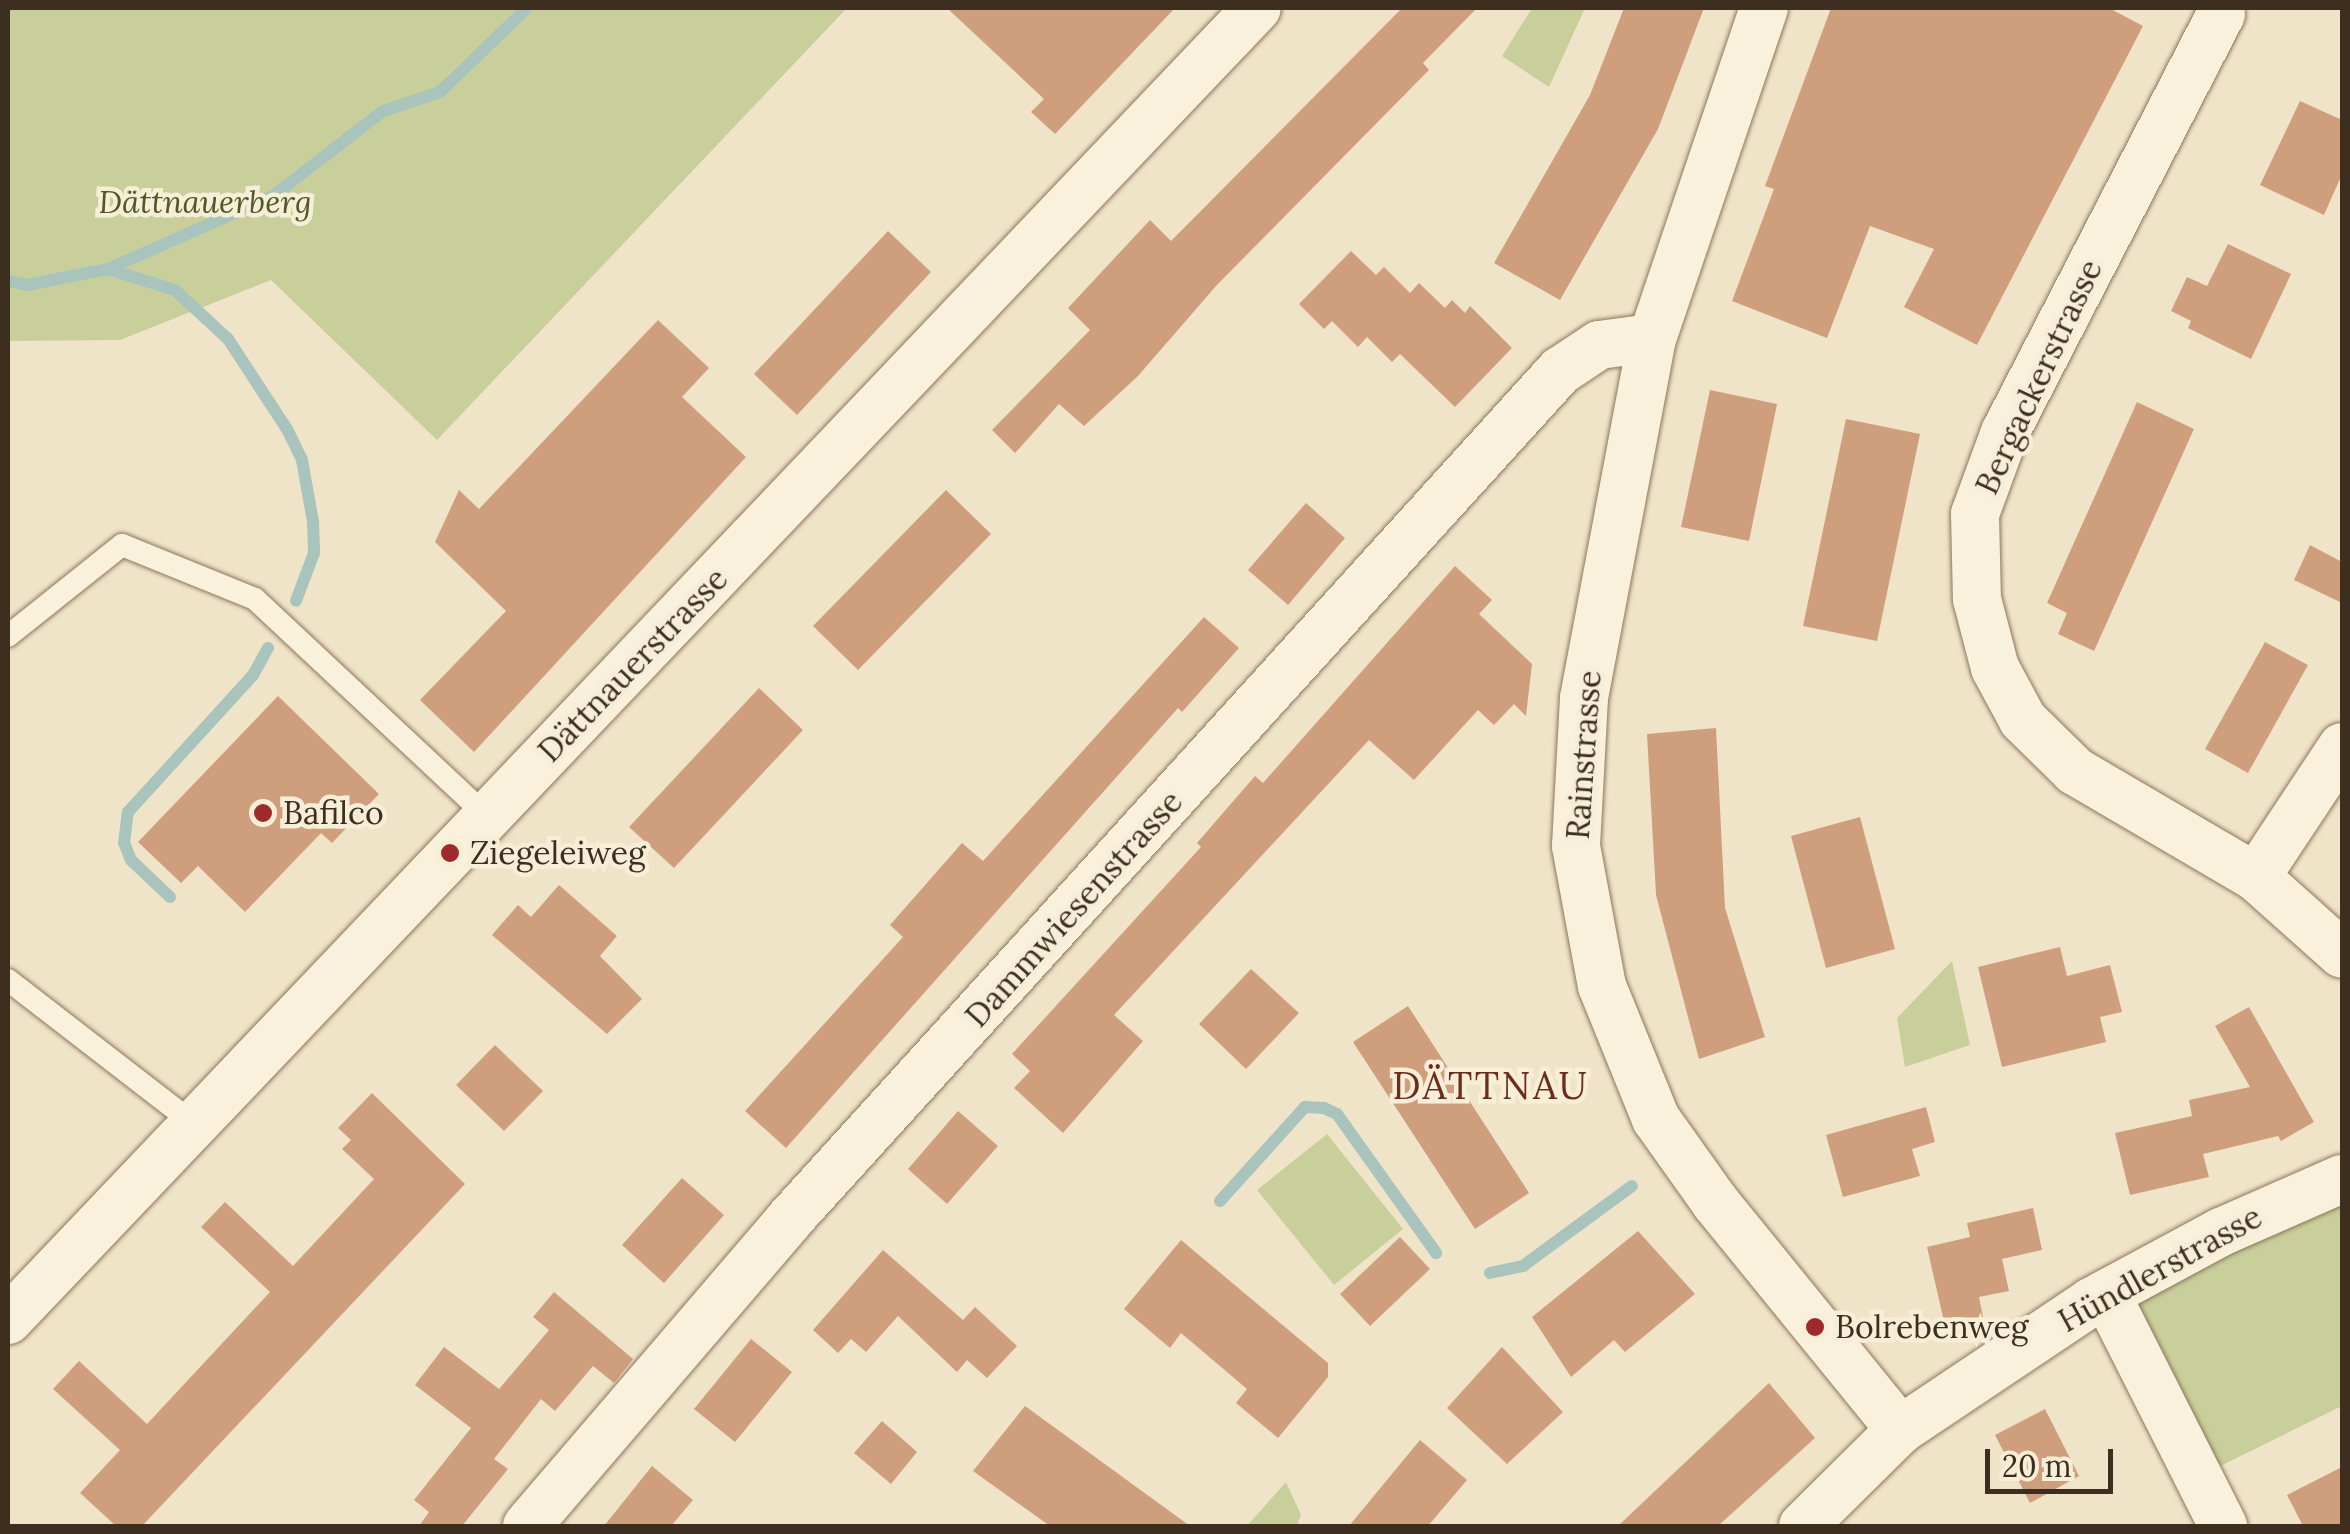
<!DOCTYPE html>
<meta charset="utf-8">
<style>
body{margin:0}
#map{position:relative;width:2350px;height:1534px;overflow:hidden;background:#f0e4c8;font-family:Lora,serif}
div>[style]{position:absolute}
.green>*{inset:0;background:#c9cf9b}
.stream>*{height:12px;margin:-6px;padding:0 6px;transform-origin:6px;border-radius:6px;background:#a9c4bc}
.building>*{inset:0;background:#cf9f7d}
.roads{filter:drop-shadow(0 0 2px #8d765c) drop-shadow(0 0 2px #8d765c)}
.lane>*{height:22px;margin:-11px;padding:0 11px;transform-origin:11px;border-radius:11px;background:#faf1dc}
.street>*{height:48px;margin:-24px;padding:0 24px;transform-origin:24px;border-radius:24px;background:#faf1dc}
.dots>*{width:28px;height:28px;translate:-50% -50%;box-sizing:border-box;border:5px solid #f7eed8;border-radius:50%}
span{translate:-50% -50%;white-space:nowrap;text-align:center;line-height:1.15;-webkit-text-stroke:9px #f7eed8;paint-order:stroke}
.park-label{font-size:32px;color:#4d5a26;font-style:italic}
.street-label{font-size:32px;color:#3d2e20}
.poi-label{font-size:32px;color:#3d2e20}
.left{translate:0 -50%;text-align:left}
.quarter-label{font-size:38px;color:#6b2e1e;letter-spacing:2.5px}
.frame{position:absolute;inset:0;border:10px solid #3d2e20;pointer-events:none}
.scale{position:absolute;left:1985px;top:1449px;width:128px;height:45px;box-sizing:border-box;border:5px solid #3d2e20;border-top:0;padding-left:12px;font-size:30px;line-height:35px;white-space:nowrap;color:#3d2e20;-webkit-text-stroke:8px #f7eed8;paint-order:stroke}
</style>
<div id="map">
<div class="green">
<div style="clip-path:polygon(8px 8px,847px 8px,437px 440px,271px 280px,120px 340px,8px 341px)"></div>
<div style="clip-path:polygon(1532px 8px,1585px 8px,1549px 87px,1502px 56px)"></div>
<div style="clip-path:polygon(1952px 961px,1970px 1045px,1905px 1067px,1897px 1018px)"></div>
<div style="clip-path:polygon(1327px 1134px,1403px 1229px,1334px 1285px,1257px 1190px)"></div>
<div style="clip-path:polygon(2342px 1179px,2342px 1406px,2198px 1477px,2106px 1294px)"></div>
<div style="clip-path:polygon(1286px 1482px,1301px 1515px,1297px 1526px,1247px 1526px)"></div>
</div>
<div class="stream">
<div style="left:108px;top:269px;width:70px;rotate:17.4deg"></div>
<div style="left:175px;top:290px;width:72px;rotate:42.8deg"></div>
<div style="left:228px;top:339px;width:108px;rotate:56.8deg"></div>
<div style="left:287px;top:429px;width:34px;rotate:64deg"></div>
<div style="left:302px;top:460px;width:63px;rotate:79.9deg"></div>
<div style="left:313px;top:522px;width:31px;rotate:88deg"></div>
<div style="left:314px;top:553px;width:51px;rotate:110.6deg"></div>
<div style="left:8px;top:281px;width:19px;rotate:12deg"></div>
<div style="left:27px;top:285px;width:83px;rotate:-11.2deg"></div>
<div style="left:108px;top:269px;width:180px;rotate:-23.9deg"></div>
<div style="left:273px;top:196px;width:139px;rotate:-37.7deg"></div>
<div style="left:383px;top:111px;width:60px;rotate:-18.4deg"></div>
<div style="left:440px;top:92px;width:121px;rotate:-44deg"></div>
<div style="left:170px;top:897px;width:54px;rotate:-136.5deg"></div>
<div style="left:131px;top:860px;width:18px;rotate:-112deg"></div>
<div style="left:124px;top:843px;width:31px;rotate:-83deg"></div>
<div style="left:128px;top:812px;width:185px;rotate:-47.6deg"></div>
<div style="left:253px;top:675px;width:31px;rotate:-61deg"></div>
<div style="left:1220px;top:1201px;width:127px;rotate:-47.9deg"></div>
<div style="left:1305px;top:1107px;width:19px;rotate:3deg"></div>
<div style="left:1324px;top:1108px;width:14px;rotate:25deg"></div>
<div style="left:1337px;top:1114px;width:171px;rotate:54.5deg"></div>
<div style="left:1490px;top:1273px;width:34px;rotate:-12deg"></div>
<div style="left:1523px;top:1266px;width:135px;rotate:-36.3deg"></div>
</div>
<div class="building">
<div style="clip-path:polygon(947px 8px,1175px 8px,1055px 134px,1031px 112px,1044px 99px)"></div>
<div style="clip-path:polygon(1402px 8px,1477px 8px,1423px 63px,1429px 70px,1216px 286px,1138px 376px,1084px 426px,1059px 404px,1015px 453px,992px 430px,1090px 330px,1068px 308px,1150px 220px,1171px 241px)"></div>
<div style="clip-path:polygon(1624px 8px,1704px 8px,1658px 129px,1560px 300px,1494px 263px,1590px 95px)"></div>
<div style="clip-path:polygon(1831px 8px,2109px 8px,2143px 26px,1977px 345px,1904px 307px,1934px 249px,1870px 226px,1827px 338px,1732px 301px,1774px 189px,1765px 186px)"></div>
<div style="clip-path:polygon(2300px 101px,2342px 120px,2342px 174px,2324px 215px,2260px 185px)"></div>
<div style="clip-path:polygon(888px 231px,931px 272px,797px 415px,754px 374px)"></div>
<div style="clip-path:polygon(2228px 244px,2291px 274px,2251px 359px,2188px 328px,2191px 321px,2171px 311px,2187px 277px,2207px 286px)"></div>
<div style="clip-path:polygon(1351px 251px,1376px 275px,1384px 267px,1410px 293px,1419px 283px,1445px 308px,1452px 300px,1465px 313px,1470px 306px,1512px 348px,1455px 407px,1400px 354px,1392px 362px,1367px 337px,1358px 347px,1332px 321px,1324px 329px,1299px 304px)"></div>
<div style="clip-path:polygon(658px 320px,709px 368px,682px 397px,746px 457px,474px 752px,420px 700px,506px 611px,435px 542px,459px 490px,479px 509px)"></div>
<div style="clip-path:polygon(1710px 390px,1777px 404px,1749px 541px,1681px 527px)"></div>
<div style="clip-path:polygon(2137px 402px,2194px 429px,2094px 651px,2058px 634px,2067px 613px,2047px 603px)"></div>
<div style="clip-path:polygon(1846px 419px,1920px 434px,1877px 641px,1803px 626px)"></div>
<div style="clip-path:polygon(946px 490px,991px 534px,858px 670px,813px 626px)"></div>
<div style="clip-path:polygon(1306px 503px,1345px 538px,1288px 605px,1248px 570px)"></div>
<div style="clip-path:polygon(2310px 545px,2342px 562px,2342px 603px,2294px 580px)"></div>
<div style="clip-path:polygon(1455px 566px,1492px 600px,1479px 614px,1532px 664px,1526px 716px,1514px 704px,1494px 725px,1478px 710px,1414px 780px,1369px 740px,1114px 1015px,1143px 1041px,1063px 1133px,1014px 1088px,1030px 1071px,1012px 1054px,1201px 847px,1197px 843px,1255px 776px,1263px 783px)"></div>
<div style="clip-path:polygon(1204px 617px,1239px 648px,1182px 712px,1178px 708px,786px 1148px,745px 1111px,903px 937px,890px 925px,962px 843px,983px 861px)"></div>
<div style="clip-path:polygon(2265px 642px,2308px 665px,2248px 773px,2205px 749px)"></div>
<div style="clip-path:polygon(759px 688px,803px 730px,674px 868px,629px 827px)"></div>
<div style="clip-path:polygon(278px 696px,379px 794px,332px 843px,321px 833px,245px 912px,198px 866px,181px 883px,138px 842px)"></div>
<div style="clip-path:polygon(1716px 728px,1725px 908px,1765px 1037px,1699px 1059px,1656px 895px,1647px 734px)"></div>
<div style="clip-path:polygon(1860px 817px,1895px 949px,1826px 968px,1791px 836px)"></div>
<div style="clip-path:polygon(559px 885px,617px 936px,600px 956px,642px 999px,607px 1034px,492px 935px,518px 905px,531px 917px)"></div>
<div style="clip-path:polygon(2060px 947px,2067px 976px,2110px 965px,2122px 1012px,2100px 1017px,2106px 1042px,2002px 1067px,1978px 967px)"></div>
<div style="clip-path:polygon(1251px 969px,1299px 1013px,1246px 1069px,1199px 1024px)"></div>
<div style="clip-path:polygon(1408px 1006px,1529px 1193px,1475px 1229px,1353px 1042px)"></div>
<div style="clip-path:polygon(2249px 1007px,2314px 1122px,2281px 1141px,2278px 1136px,2203px 1154px,2209px 1177px,2130px 1195px,2115px 1133px,2192px 1116px,2189px 1100px,2250px 1087px,2215px 1026px)"></div>
<div style="clip-path:polygon(495px 1045px,543px 1091px,504px 1131px,456px 1085px)"></div>
<div style="clip-path:polygon(372px 1093px,465px 1184px,142px 1526px,116px 1526px,80px 1493px,120px 1450px,53px 1389px,79px 1361px,147px 1424px,270px 1292px,201px 1227px,225px 1202px,293px 1266px,374px 1179px,342px 1149px,351px 1140px,338px 1128px)"></div>
<div style="clip-path:polygon(1926px 1107px,1935px 1142px,1912px 1149px,1920px 1176px,1843px 1197px,1826px 1135px)"></div>
<div style="clip-path:polygon(958px 1111px,998px 1146px,947px 1204px,908px 1169px)"></div>
<div style="clip-path:polygon(682px 1178px,724px 1215px,664px 1283px,622px 1245px)"></div>
<div style="clip-path:polygon(2033px 1208px,2042px 1250px,2002px 1259px,2009px 1291px,1979px 1297px,1983px 1317px,1945px 1326px,1927px 1247px,1970px 1237px,1967px 1223px)"></div>
<div style="clip-path:polygon(1638px 1231px,1695px 1294px,1625px 1352px,1614px 1340px,1571px 1377px,1532px 1317px)"></div>
<div style="clip-path:polygon(1400px 1237px,1430px 1269px,1370px 1326px,1340px 1294px)"></div>
<div style="clip-path:polygon(1181px 1240px,1328px 1363px,1328px 1377px,1278px 1438px,1236px 1403px,1247px 1389px,1181px 1333px,1170px 1348px,1124px 1309px)"></div>
<div style="clip-path:polygon(883px 1250px,963px 1320px,975px 1307px,1017px 1346px,987px 1378px,967px 1360px,957px 1372px,898px 1316px,866px 1352px,851px 1339px,838px 1353px,813px 1330px)"></div>
<div style="clip-path:polygon(554px 1292px,633px 1359px,614px 1383px,593px 1366px,555px 1411px,541px 1399px,494px 1459px,508px 1469px,462px 1526px,419px 1526px,429px 1512px,414px 1500px,471px 1428px,415px 1385px,444px 1347px,499px 1389px,549px 1330px,533px 1317px)"></div>
<div style="clip-path:polygon(751px 1339px,792px 1372px,735px 1442px,694px 1409px)"></div>
<div style="clip-path:polygon(1502px 1347px,1563px 1412px,1507px 1464px,1447px 1408px)"></div>
<div style="clip-path:polygon(1769px 1383px,1815px 1438px,1718px 1526px,1618px 1526px)"></div>
<div style="clip-path:polygon(1025px 1406px,1190px 1526px,1050px 1526px,973px 1471px)"></div>
<div style="clip-path:polygon(2045px 1409px,2079px 1476px,2030px 1503px,1995px 1435px)"></div>
<div style="clip-path:polygon(882px 1421px,917px 1452px,891px 1484px,854px 1453px)"></div>
<div style="clip-path:polygon(1420px 1440px,1467px 1480px,1428px 1526px,1349px 1526px)"></div>
<div style="clip-path:polygon(652px 1466px,693px 1500px,671px 1526px,604px 1526px)"></div>
<div style="clip-path:polygon(2342px 1467px,2342px 1526px,2303px 1526px,2287px 1495px)"></div>
</div>
<div class="roads">
<div class="lane">
<div style="left:8px;top:636px;width:146px;rotate:-38.6deg"></div>
<div style="left:122px;top:545px;width:144px;rotate:22.1deg"></div>
<div style="left:255px;top:599px;width:316px;rotate:43.1deg"></div>
<div style="left:8px;top:980px;width:234px;rotate:37.7deg"></div>
</div>
<div class="street">
<div style="left:1764px;top:8px;width:348px;rotate:108.7deg"></div>
<div style="left:1652px;top:338px;width:366px;rotate:100.7deg"></div>
<div style="left:1584px;top:698px;width:148px;rotate:93.1deg"></div>
<div style="left:1576px;top:846px;width:142px;rotate:79.5deg"></div>
<div style="left:1602px;top:986px;width:144px;rotate:67.9deg"></div>
<div style="left:1656px;top:1119px;width:102px;rotate:54.6deg"></div>
<div style="left:1715px;top:1202px;width:294px;rotate:50.9deg"></div>
<div style="left:2221px;top:14px;width:471px;rotate:117.3deg"></div>
<div style="left:2005px;top:432px;width:87px;rotate:110.1deg"></div>
<div style="left:1975px;top:514px;width:85px;rotate:88.7deg"></div>
<div style="left:1977px;top:599px;width:71px;rotate:75.4deg"></div>
<div style="left:1995px;top:668px;width:59px;rotate:61.7deg"></div>
<div style="left:2023px;top:720px;width:73px;rotate:44.4deg"></div>
<div style="left:2075px;top:771px;width:210px;rotate:30.4deg"></div>
<div style="left:2256px;top:877px;width:115px;rotate:41.8deg"></div>
<div style="left:2256px;top:877px;width:156px;rotate:-56.5deg"></div>
<div style="left:2106px;top:1294px;width:260px;rotate:63.2deg"></div>
<div style="left:8px;top:1320px;width:1811px;rotate:-46.41deg"></div>
<div style="left:527px;top:1526px;width:403px;rotate:-49.4deg"></div>
<div style="left:789px;top:1220px;width:1147px;rotate:-47.76deg"></div>
<div style="left:1560px;top:371px;width:47px;rotate:-33.7deg"></div>
<div style="left:1599px;top:345px;width:53px;rotate:-7.5deg"></div>
<div style="left:1803px;top:1526px;width:136px;rotate:-44.7deg"></div>
<div style="left:1900px;top:1430px;width:230px;rotate:-33.8deg"></div>
<div style="left:2091px;top:1302px;width:148px;rotate:-28.3deg"></div>
<div style="left:2221px;top:1232px;width:132px;rotate:-23.7deg"></div>
</div>
</div>
<div class="dots">
<div style="left:263px;top:813px;background:#9e2a2b"></div>
<div style="left:450px;top:853px;background:#9e2a2b"></div>
<div style="left:1815px;top:1327px;background:#9e2a2b"></div>
</div>
<div class="park-label">
<span style="left:205px;top:202px">Dättnauerberg</span>
</div>
<div class="street-label">
<span style="left:2039px;top:377px;rotate:-65deg">Bergackerstrasse</span>
<span style="left:633px;top:665px;rotate:-46deg">Dättnauerstrasse</span>
<span style="left:1584px;top:755px;rotate:-86deg">Rainstrasse</span>
<span style="left:1074px;top:909px;rotate:-48deg">Dammwiesenstrasse</span>
<span style="left:2160px;top:1269px;rotate:-29deg">Hündlerstrasse</span>
</div>
<div class="poi-label">
<span class="left" style="left:283px;top:813px">Bafilco</span>
<span class="left" style="left:470px;top:853px">Ziegeleiweg</span>
<span class="left" style="left:1835px;top:1327px">Bolrebenweg</span>
</div>
<div class="quarter-label">
<span style="left:1491px;top:1086px">DÄTTNAU</span>
</div>
<div class="frame"></div>
<div class="scale">20 m</div>
</div>
